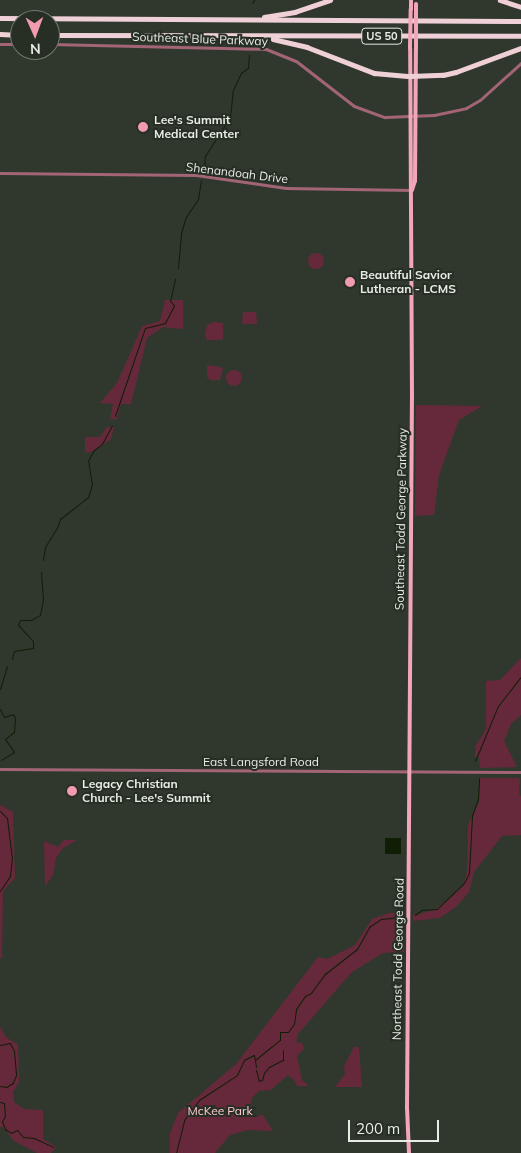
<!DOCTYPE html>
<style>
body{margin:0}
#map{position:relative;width:521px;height:1153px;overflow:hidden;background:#30382d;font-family:Mulish,sans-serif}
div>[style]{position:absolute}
.green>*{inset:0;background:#65293b}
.round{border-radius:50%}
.water>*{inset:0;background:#101e06}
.stream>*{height:1px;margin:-0.5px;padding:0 0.5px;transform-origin:0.5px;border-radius:0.5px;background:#101e06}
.minor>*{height:3px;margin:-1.5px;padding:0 1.5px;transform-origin:1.5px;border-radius:1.5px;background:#a36575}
.major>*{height:4px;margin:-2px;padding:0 2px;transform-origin:2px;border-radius:2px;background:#f2a6b9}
.highway>*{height:4.5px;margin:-2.25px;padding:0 2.25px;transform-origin:2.25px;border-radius:2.25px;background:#f0d0d7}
.major-bridge>*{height:4px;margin:-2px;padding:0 2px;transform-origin:2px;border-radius:2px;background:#f2a6b9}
.dots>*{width:14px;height:14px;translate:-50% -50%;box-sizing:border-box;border:2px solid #272e23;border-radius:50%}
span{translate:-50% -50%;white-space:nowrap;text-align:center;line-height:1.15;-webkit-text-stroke:4px #272e23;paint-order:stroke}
.shield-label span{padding:1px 4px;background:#272e23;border:1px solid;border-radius:4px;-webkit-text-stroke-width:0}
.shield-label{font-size:11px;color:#e7ece5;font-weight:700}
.street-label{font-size:12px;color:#e7ece5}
.poi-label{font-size:12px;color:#e7ece5;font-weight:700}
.left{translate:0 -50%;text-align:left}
.park-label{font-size:12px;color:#fecbd6}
.north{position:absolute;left:10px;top:10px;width:50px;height:50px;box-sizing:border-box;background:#272e23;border:1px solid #747a71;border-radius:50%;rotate:178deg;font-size:14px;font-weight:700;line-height:20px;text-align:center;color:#e7ece5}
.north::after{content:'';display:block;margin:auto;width:18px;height:22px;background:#f29ab0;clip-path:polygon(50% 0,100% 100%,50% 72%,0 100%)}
.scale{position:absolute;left:348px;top:1120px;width:91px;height:22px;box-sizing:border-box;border:2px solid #e7ece5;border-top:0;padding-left:6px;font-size:15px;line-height:18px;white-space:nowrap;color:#e7ece5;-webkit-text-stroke:4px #272e23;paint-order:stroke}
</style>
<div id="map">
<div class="green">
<div class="round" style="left:308px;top:253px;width:16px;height:16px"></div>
<div style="clip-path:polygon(165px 300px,183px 300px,183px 329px,163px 327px,147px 338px,131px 404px,121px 404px,117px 419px,110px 419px,113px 404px,100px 403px,117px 383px,142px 326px,160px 321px)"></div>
<div style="clip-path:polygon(243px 312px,256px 312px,257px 324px,242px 324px)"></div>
<div style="clip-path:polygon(214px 322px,223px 323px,223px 338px,221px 340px,207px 340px,205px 335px,207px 325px)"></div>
<div style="clip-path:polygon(207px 365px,221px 367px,223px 369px,220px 380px,210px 380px,207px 377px)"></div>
<div class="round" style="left:226px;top:370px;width:16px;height:16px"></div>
<div style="clip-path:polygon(416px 405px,482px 406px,459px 420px,439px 475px,434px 515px,415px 516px)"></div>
<div style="clip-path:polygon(107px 427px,114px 427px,111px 439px,95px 451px,85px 453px,85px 437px,100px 437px)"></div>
<div style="clip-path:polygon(521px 658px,521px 715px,511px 724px,504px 741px,517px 767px,480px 768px,479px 757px,475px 757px,475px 747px,486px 729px,486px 681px,500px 680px)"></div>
<div style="clip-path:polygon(480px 778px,520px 778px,519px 793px,521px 797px,521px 835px,502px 836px,474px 872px,469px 892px,456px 907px,440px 918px,413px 921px,413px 915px,435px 910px,463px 886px,467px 872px,468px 825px,479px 802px)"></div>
<div style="clip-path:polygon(0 805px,13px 812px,15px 878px,3px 891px,2px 957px,0 958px)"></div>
<div style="clip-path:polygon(64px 840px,77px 840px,62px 849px,56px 858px,53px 875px,45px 886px,44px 841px,58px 847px)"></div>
<div style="clip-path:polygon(389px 913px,404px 913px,404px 952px,383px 953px,352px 972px,298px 1034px,296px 1042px,302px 1043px,304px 1049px,297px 1056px,302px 1080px,309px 1086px,297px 1086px,295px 1081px,288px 1075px,271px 1090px,259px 1091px,252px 1098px,250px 1108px,253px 1116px,263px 1115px,273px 1131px,248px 1130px,230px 1135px,215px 1153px,170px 1153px,170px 1133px,178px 1113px,236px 1064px,318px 957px,327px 959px,355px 945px,372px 919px)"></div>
<div style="clip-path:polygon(0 1027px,6px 1037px,18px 1045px,19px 1082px,13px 1092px,14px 1102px,24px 1109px,43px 1110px,43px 1139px,56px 1147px,51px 1153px,37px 1153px,14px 1141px,3px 1127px,0 1127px)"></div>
<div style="clip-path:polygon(354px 1047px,359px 1047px,362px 1087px,335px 1087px,345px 1074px,344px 1066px)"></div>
</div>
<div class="water">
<div style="clip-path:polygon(385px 838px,401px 838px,401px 854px,385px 854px)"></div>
</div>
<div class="stream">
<div style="left:252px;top:3px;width:4px;rotate:-56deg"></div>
<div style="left:204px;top:169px;width:13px;rotate:-86deg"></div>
<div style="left:205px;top:156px;width:46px;rotate:-57.3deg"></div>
<div style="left:230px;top:117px;width:27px;rotate:-84deg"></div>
<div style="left:233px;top:90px;width:19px;rotate:-65deg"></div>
<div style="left:241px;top:73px;width:9px;rotate:-36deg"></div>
<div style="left:248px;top:68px;width:13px;rotate:-86deg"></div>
<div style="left:178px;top:268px;width:35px;rotate:-85deg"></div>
<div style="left:181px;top:233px;width:17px;rotate:-73deg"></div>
<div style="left:186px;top:217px;width:22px;rotate:-56deg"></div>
<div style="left:198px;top:199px;width:19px;rotate:-81deg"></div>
<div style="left:115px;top:416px;width:93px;rotate:-71.2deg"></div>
<div style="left:145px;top:328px;width:21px;rotate:-14deg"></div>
<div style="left:165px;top:323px;width:20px;rotate:-63deg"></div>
<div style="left:174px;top:305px;width:6px;rotate:-135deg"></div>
<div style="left:170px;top:301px;width:23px;rotate:-77deg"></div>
<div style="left:43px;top:560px;width:13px;rotate:-81deg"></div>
<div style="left:45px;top:547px;width:22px;rotate:-58deg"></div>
<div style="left:57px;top:528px;width:9px;rotate:-72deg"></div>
<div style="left:60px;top:519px;width:36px;rotate:-38deg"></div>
<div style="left:88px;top:497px;width:13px;rotate:-72deg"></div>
<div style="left:92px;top:485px;width:24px;rotate:-99deg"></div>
<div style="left:88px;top:461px;width:11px;rotate:-63deg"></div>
<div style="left:93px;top:451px;width:11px;rotate:-38deg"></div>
<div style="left:102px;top:444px;width:21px;rotate:-62deg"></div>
<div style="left:12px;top:659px;width:8px;rotate:-76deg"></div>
<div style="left:14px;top:651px;width:19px;rotate:-9deg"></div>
<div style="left:33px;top:648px;width:7px;rotate:-90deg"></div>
<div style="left:33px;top:641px;width:22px;rotate:-133deg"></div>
<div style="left:18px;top:625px;width:5px;rotate:-68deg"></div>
<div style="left:20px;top:620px;width:11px"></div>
<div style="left:31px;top:620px;width:10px;rotate:-29deg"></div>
<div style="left:40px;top:615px;width:15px;rotate:-79deg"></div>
<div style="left:43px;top:600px;width:28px;rotate:-94deg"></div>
<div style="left:0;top:689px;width:24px;rotate:-73deg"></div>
<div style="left:0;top:709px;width:9px;rotate:63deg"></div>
<div style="left:4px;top:717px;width:9px;rotate:-18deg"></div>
<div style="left:13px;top:714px;width:4px;rotate:63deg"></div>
<div style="left:15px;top:718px;width:14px;rotate:94deg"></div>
<div style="left:14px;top:732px;width:11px;rotate:142deg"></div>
<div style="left:5px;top:739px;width:16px;rotate:55deg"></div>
<div style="left:14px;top:752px;width:15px;rotate:148deg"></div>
<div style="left:475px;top:761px;width:60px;rotate:-67.3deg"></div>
<div style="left:498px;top:706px;width:37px;rotate:-52deg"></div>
<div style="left:0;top:811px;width:10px;rotate:45deg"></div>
<div style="left:7px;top:818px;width:39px;rotate:83deg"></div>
<div style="left:12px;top:857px;width:19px;rotate:96deg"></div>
<div style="left:10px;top:876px;width:18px;rotate:124deg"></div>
<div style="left:415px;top:915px;width:9px;rotate:-36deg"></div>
<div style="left:422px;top:910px;width:15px;rotate:-4deg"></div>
<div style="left:437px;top:909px;width:37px;rotate:-44deg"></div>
<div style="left:464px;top:883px;width:11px;rotate:-63deg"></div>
<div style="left:469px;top:873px;width:57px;rotate:-87deg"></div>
<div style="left:472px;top:816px;width:18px;rotate:-71deg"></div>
<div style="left:478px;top:799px;width:21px;rotate:-87deg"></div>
<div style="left:0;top:1045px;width:10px;rotate:-11deg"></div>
<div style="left:10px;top:1043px;width:9px;rotate:63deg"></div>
<div style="left:14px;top:1051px;width:24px;rotate:85deg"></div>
<div style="left:16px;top:1075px;width:9px;rotate:111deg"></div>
<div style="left:13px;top:1083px;width:8px;rotate:150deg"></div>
<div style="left:6px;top:1087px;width:6px;rotate:-171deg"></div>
<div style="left:255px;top:1060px;width:7px;rotate:82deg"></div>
<div style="left:256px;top:1070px;width:11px;rotate:75deg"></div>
<div style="left:259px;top:1081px;width:3px;rotate:-18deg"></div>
<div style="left:262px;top:1080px;width:7px;rotate:-74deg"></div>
<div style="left:264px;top:1073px;width:8px;rotate:-50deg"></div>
<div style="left:269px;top:1067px;width:16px;rotate:-27deg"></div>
<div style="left:283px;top:1060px;width:10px;rotate:-90deg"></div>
<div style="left:0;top:1102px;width:4px;rotate:14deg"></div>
<div style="left:4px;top:1103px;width:13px;rotate:86deg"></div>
<div style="left:5px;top:1116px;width:6px;rotate:121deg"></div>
<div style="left:2px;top:1121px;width:9px;rotate:69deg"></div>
<div style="left:5px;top:1129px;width:7px;rotate:34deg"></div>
<div style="left:11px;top:1133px;width:7px;rotate:-27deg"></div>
<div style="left:17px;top:1130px;width:9px;rotate:49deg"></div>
<div style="left:23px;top:1137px;width:11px;rotate:5deg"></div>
<div style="left:34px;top:1138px;width:21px;rotate:25deg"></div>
<div style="left:176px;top:1153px;width:34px;rotate:-76deg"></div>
<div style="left:184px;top:1120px;width:25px;rotate:-53deg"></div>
<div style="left:199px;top:1100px;width:45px;rotate:-33.3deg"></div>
<div style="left:237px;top:1075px;width:17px;rotate:-65deg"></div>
<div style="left:244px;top:1060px;width:11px;rotate:-27deg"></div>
<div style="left:254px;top:1055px;width:5px;rotate:79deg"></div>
<div style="left:255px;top:1060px;width:32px;rotate:-39deg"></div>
<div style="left:280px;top:1040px;width:8px;rotate:-90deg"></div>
<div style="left:280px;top:1032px;width:8px"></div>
<div style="left:288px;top:1032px;width:10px;rotate:-53deg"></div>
<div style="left:294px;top:1024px;width:15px;rotate:-82deg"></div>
<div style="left:296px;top:1009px;width:16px;rotate:-55deg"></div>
<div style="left:305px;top:996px;width:7px;rotate:-27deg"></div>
<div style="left:311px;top:993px;width:24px;rotate:-54deg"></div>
<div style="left:325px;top:974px;width:41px;rotate:-38deg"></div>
<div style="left:357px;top:949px;width:25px;rotate:-61deg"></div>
<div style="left:369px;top:927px;width:14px;rotate:-34deg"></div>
<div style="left:381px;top:919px;width:20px;rotate:-6deg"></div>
</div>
<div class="minor">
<div style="left:0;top:44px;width:20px"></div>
<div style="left:50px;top:44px;width:216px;rotate:1.3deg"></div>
<div style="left:266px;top:49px;width:32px;rotate:22deg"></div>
<div style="left:296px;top:61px;width:73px;rotate:37.8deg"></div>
<div style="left:354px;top:106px;width:33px;rotate:20deg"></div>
<div style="left:385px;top:117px;width:49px;rotate:-2.3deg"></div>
<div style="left:434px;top:115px;width:33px;rotate:-12deg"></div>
<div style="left:466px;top:108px;width:16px;rotate:-30deg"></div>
<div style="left:480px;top:100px;width:55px;rotate:-42.1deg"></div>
<div style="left:0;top:173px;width:196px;rotate:0.6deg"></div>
<div style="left:196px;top:175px;width:91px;rotate:8.2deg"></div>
<div style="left:286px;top:188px;width:126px;rotate:0.9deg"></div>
<div style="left:0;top:769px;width:521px;rotate:0.33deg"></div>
</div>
<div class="major">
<div style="left:411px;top:9px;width:9px;rotate:-90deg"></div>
<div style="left:412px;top:190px;width:9px;rotate:-72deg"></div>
<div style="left:415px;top:181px;width:133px;rotate:-89.6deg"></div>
<div style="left:409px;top:1153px;width:45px;rotate:-92.5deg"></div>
<div style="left:407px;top:1108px;width:710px;rotate:-89.6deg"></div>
<div style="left:412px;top:398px;width:350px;rotate:-90.3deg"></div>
</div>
<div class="highway">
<div style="left:500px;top:0;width:22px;rotate:18deg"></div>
<div style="left:264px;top:17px;width:31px;rotate:-9deg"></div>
<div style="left:295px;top:12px;width:37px;rotate:-19deg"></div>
<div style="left:0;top:18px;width:521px;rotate:0.33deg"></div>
<div style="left:0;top:34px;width:20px;rotate:3deg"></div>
<div style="left:50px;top:35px;width:471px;rotate:0.1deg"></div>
<div style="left:273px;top:39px;width:35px;rotate:13deg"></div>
<div style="left:307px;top:47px;width:72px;rotate:21.2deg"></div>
<div style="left:374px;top:73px;width:36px;rotate:5deg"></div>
<div style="left:410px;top:76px;width:33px;rotate:-2deg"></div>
<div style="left:443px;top:75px;width:13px;rotate:-13deg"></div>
<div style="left:456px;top:72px;width:69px;rotate:-20.3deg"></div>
</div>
<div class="major-bridge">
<div style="left:416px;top:4px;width:44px;rotate:90deg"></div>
<div style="left:410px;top:48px;width:39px;rotate:-89deg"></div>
</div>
<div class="dots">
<div style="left:143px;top:127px;background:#f29ab0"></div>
<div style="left:350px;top:282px;background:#f29ab0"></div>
<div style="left:72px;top:791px;background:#f29ab0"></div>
</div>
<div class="shield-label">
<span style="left:382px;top:36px">US 50</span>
</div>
<div class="street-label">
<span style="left:200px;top:39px;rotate:2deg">Southeast Blue Parkway</span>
<span style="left:237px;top:173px;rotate:7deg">Shenandoah Drive</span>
<span style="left:401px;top:519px;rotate:-89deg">Southeast Todd George Parkway</span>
<span style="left:261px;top:762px">East Langsford Road</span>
<span style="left:398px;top:959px;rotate:-89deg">Northeast Todd George Road</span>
</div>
<div class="poi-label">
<span class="left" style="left:154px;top:127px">Lee's Summit<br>Medical Center</span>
<span class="left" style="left:360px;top:282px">Beautiful Savior<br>Lutheran - LCMS</span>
<span class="left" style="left:82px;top:791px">Legacy Christian<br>Church - Lee's Summit</span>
</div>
<div class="park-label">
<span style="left:220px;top:1111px">McKee Park</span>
</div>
<div class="north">N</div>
<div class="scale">200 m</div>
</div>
